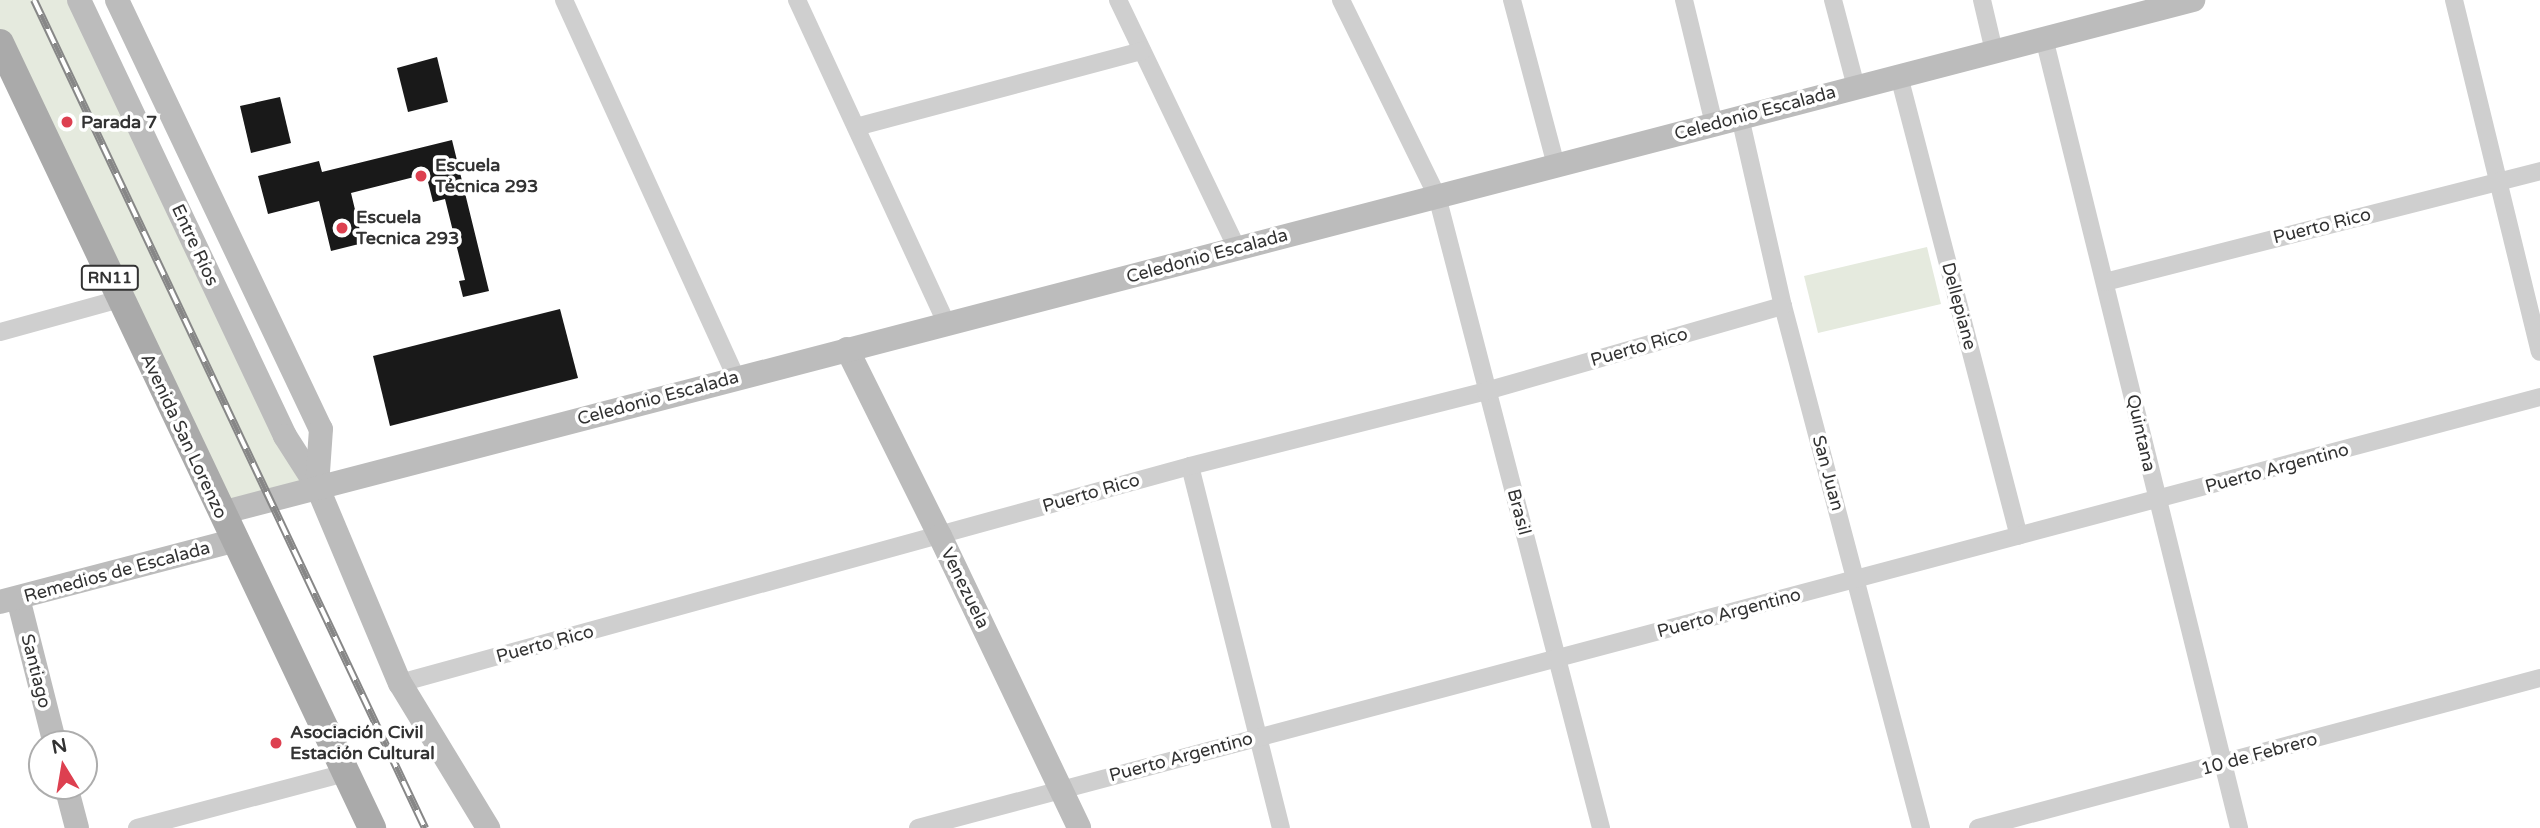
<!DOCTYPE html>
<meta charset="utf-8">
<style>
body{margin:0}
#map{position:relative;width:2540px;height:828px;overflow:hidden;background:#fff;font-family:"Varela Round",sans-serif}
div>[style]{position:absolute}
.green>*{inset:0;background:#e5eade}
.building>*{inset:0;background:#191919}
.street>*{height:18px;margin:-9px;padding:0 9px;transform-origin:9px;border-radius:9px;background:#cfcfcf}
.secondary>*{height:24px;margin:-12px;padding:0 12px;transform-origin:12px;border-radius:12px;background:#bcbcbc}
.primary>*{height:28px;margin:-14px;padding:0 14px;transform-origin:14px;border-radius:14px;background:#aaa}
.rail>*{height:8px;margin-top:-4px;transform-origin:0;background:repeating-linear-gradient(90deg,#fff 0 16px,#878787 0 32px);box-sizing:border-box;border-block:2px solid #878787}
.dots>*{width:19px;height:19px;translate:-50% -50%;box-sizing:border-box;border:4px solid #fff;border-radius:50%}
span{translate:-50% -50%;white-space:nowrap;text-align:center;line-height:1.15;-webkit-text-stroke:7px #fff;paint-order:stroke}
.shield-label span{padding:2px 5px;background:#fff;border:2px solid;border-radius:5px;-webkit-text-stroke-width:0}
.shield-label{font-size:16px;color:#323232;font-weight:700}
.street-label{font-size:18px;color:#323232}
.poi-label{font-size:18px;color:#323232;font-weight:700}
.left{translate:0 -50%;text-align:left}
.north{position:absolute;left:28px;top:730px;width:70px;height:70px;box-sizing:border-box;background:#fff;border:2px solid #adadad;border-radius:50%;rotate:349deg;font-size:19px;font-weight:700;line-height:28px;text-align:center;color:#323232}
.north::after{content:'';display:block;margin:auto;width:24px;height:32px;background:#dd4050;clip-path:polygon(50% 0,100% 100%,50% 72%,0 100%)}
</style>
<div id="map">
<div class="green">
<div style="clip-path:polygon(0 0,79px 0,317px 486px,221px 513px,0 43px)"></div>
<div style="clip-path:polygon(1927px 247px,1941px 304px,1818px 333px,1804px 276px)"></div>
</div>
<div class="building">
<div style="clip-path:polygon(437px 57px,448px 102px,408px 112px,397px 68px)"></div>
<div style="clip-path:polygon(280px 97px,291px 143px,251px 153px,240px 106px)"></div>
<div style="clip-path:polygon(452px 140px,489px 291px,463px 297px,459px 281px,465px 280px,445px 199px,433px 202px,426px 174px,351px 193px,363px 243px,331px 251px,319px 201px,268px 214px,258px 176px,319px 161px,322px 172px)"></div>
<div style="clip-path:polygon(560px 309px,578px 378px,390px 426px,373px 356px)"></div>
</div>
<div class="street">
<div style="left:564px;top:0;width:415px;rotate:65.5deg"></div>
<div style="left:797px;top:0;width:356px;rotate:65.2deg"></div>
<div style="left:1118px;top:0;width:275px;rotate:64.4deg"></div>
<div style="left:1341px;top:0;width:218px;rotate:63.9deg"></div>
<div style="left:1437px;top:196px;width:653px;rotate:75.45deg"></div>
<div style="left:1512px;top:0;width:171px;rotate:75.1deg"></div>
<div style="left:1684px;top:0;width:128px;rotate:76.4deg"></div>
<div style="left:1833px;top:0;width:90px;rotate:75.2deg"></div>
<div style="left:1982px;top:0;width:52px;rotate:76.8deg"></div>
<div style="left:2454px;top:0;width:362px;rotate:76.3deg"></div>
<div style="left:2044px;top:38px;width:814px;rotate:76.13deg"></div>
<div style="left:1899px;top:76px;width:475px;rotate:75.4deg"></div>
<div style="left:1740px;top:117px;width:194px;rotate:77.2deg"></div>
<div style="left:1783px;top:306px;width:540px;rotate:75.19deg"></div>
<div style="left:856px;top:127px;width:296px;rotate:-14.9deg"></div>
<div style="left:2105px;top:282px;width:449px;rotate:-14.3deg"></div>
<div style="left:0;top:332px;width:124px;rotate:-15.4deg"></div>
<div style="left:1190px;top:466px;width:373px;rotate:75.9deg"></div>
<div style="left:400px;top:683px;width:819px;rotate:-15.36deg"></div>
<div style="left:1190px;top:466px;width:305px;rotate:-14.2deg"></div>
<div style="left:1486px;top:391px;width:309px;rotate:-16deg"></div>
<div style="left:137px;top:828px;width:215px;rotate:-14.8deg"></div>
<div style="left:918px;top:828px;width:1678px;rotate:-14.88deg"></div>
<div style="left:1978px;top:828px;width:582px;rotate:-14.94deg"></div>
</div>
<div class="secondary">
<div style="left:79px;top:0;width:482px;rotate:64.7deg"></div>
<div style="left:285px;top:436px;width:59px;rotate:57.4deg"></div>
<div style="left:317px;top:486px;width:214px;rotate:67.2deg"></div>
<div style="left:400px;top:683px;width:170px;rotate:58.7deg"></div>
<div style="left:117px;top:0;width:475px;rotate:64.6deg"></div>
<div style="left:321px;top:429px;width:57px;rotate:94deg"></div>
<div style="left:847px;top:349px;width:209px;rotate:63.6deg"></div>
<div style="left:940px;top:536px;width:323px;rotate:64.5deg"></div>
<div style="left:221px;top:513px;width:2038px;rotate:-14.58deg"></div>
<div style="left:18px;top:598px;width:151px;rotate:75.8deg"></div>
<div style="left:0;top:602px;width:241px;rotate:-14.7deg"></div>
<div style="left:66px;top:786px;width:43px;rotate:75.3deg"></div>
</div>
<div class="primary">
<div style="left:0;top:43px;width:869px;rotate:64.64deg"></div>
</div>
<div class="rail">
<div style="left:34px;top:0;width:916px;rotate:64.72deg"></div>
</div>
<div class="dots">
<div style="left:67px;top:122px;background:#dd4050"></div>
<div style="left:421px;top:176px;background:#dd4050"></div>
<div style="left:342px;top:228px;background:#dd4050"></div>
<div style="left:276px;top:743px;background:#dd4050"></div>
</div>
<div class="shield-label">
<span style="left:110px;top:278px">RN11</span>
</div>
<div class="street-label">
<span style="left:1755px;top:113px;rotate:-15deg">Celedonio Escalada</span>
<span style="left:2322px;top:226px;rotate:-14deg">Puerto Rico</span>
<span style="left:195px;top:245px;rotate:65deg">Entre Ríos</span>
<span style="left:1207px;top:256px;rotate:-15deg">Celedonio Escalada</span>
<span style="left:1959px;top:306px;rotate:75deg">Dellepiane</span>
<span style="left:1639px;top:347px;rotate:-16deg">Puerto Rico</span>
<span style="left:658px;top:398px;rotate:-15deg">Celedonio Escalada</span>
<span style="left:2141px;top:433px;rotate:77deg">Quintana</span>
<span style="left:184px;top:436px;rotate:65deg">Avenida San Lorenzo</span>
<span style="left:2277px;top:468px;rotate:-15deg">Puerto Argentino</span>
<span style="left:1828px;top:473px;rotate:75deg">San Juan</span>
<span style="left:1091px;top:493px;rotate:-16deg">Puerto Rico</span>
<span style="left:1519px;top:512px;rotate:75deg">Brasil</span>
<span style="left:117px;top:572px;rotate:-15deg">Remedios de Escalada</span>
<span style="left:965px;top:588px;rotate:64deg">Venezuela</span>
<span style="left:1729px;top:613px;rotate:-15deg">Puerto Argentino</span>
<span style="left:545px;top:644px;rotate:-15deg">Puerto Rico</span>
<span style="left:36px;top:671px;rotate:76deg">Santiago</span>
<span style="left:2259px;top:754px;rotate:-15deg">10 de Febrero</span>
<span style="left:1181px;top:757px;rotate:-15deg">Puerto Argentino</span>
</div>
<div class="poi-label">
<span class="left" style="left:81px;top:122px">Parada 7</span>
<span class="left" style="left:435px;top:176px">Escuela<br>Técnica 293</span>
<span class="left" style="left:356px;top:228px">Escuela<br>Tecnica 293</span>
<span class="left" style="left:290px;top:743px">Asociación Civil<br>Estación Cultural</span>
</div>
<div class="north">N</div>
</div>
